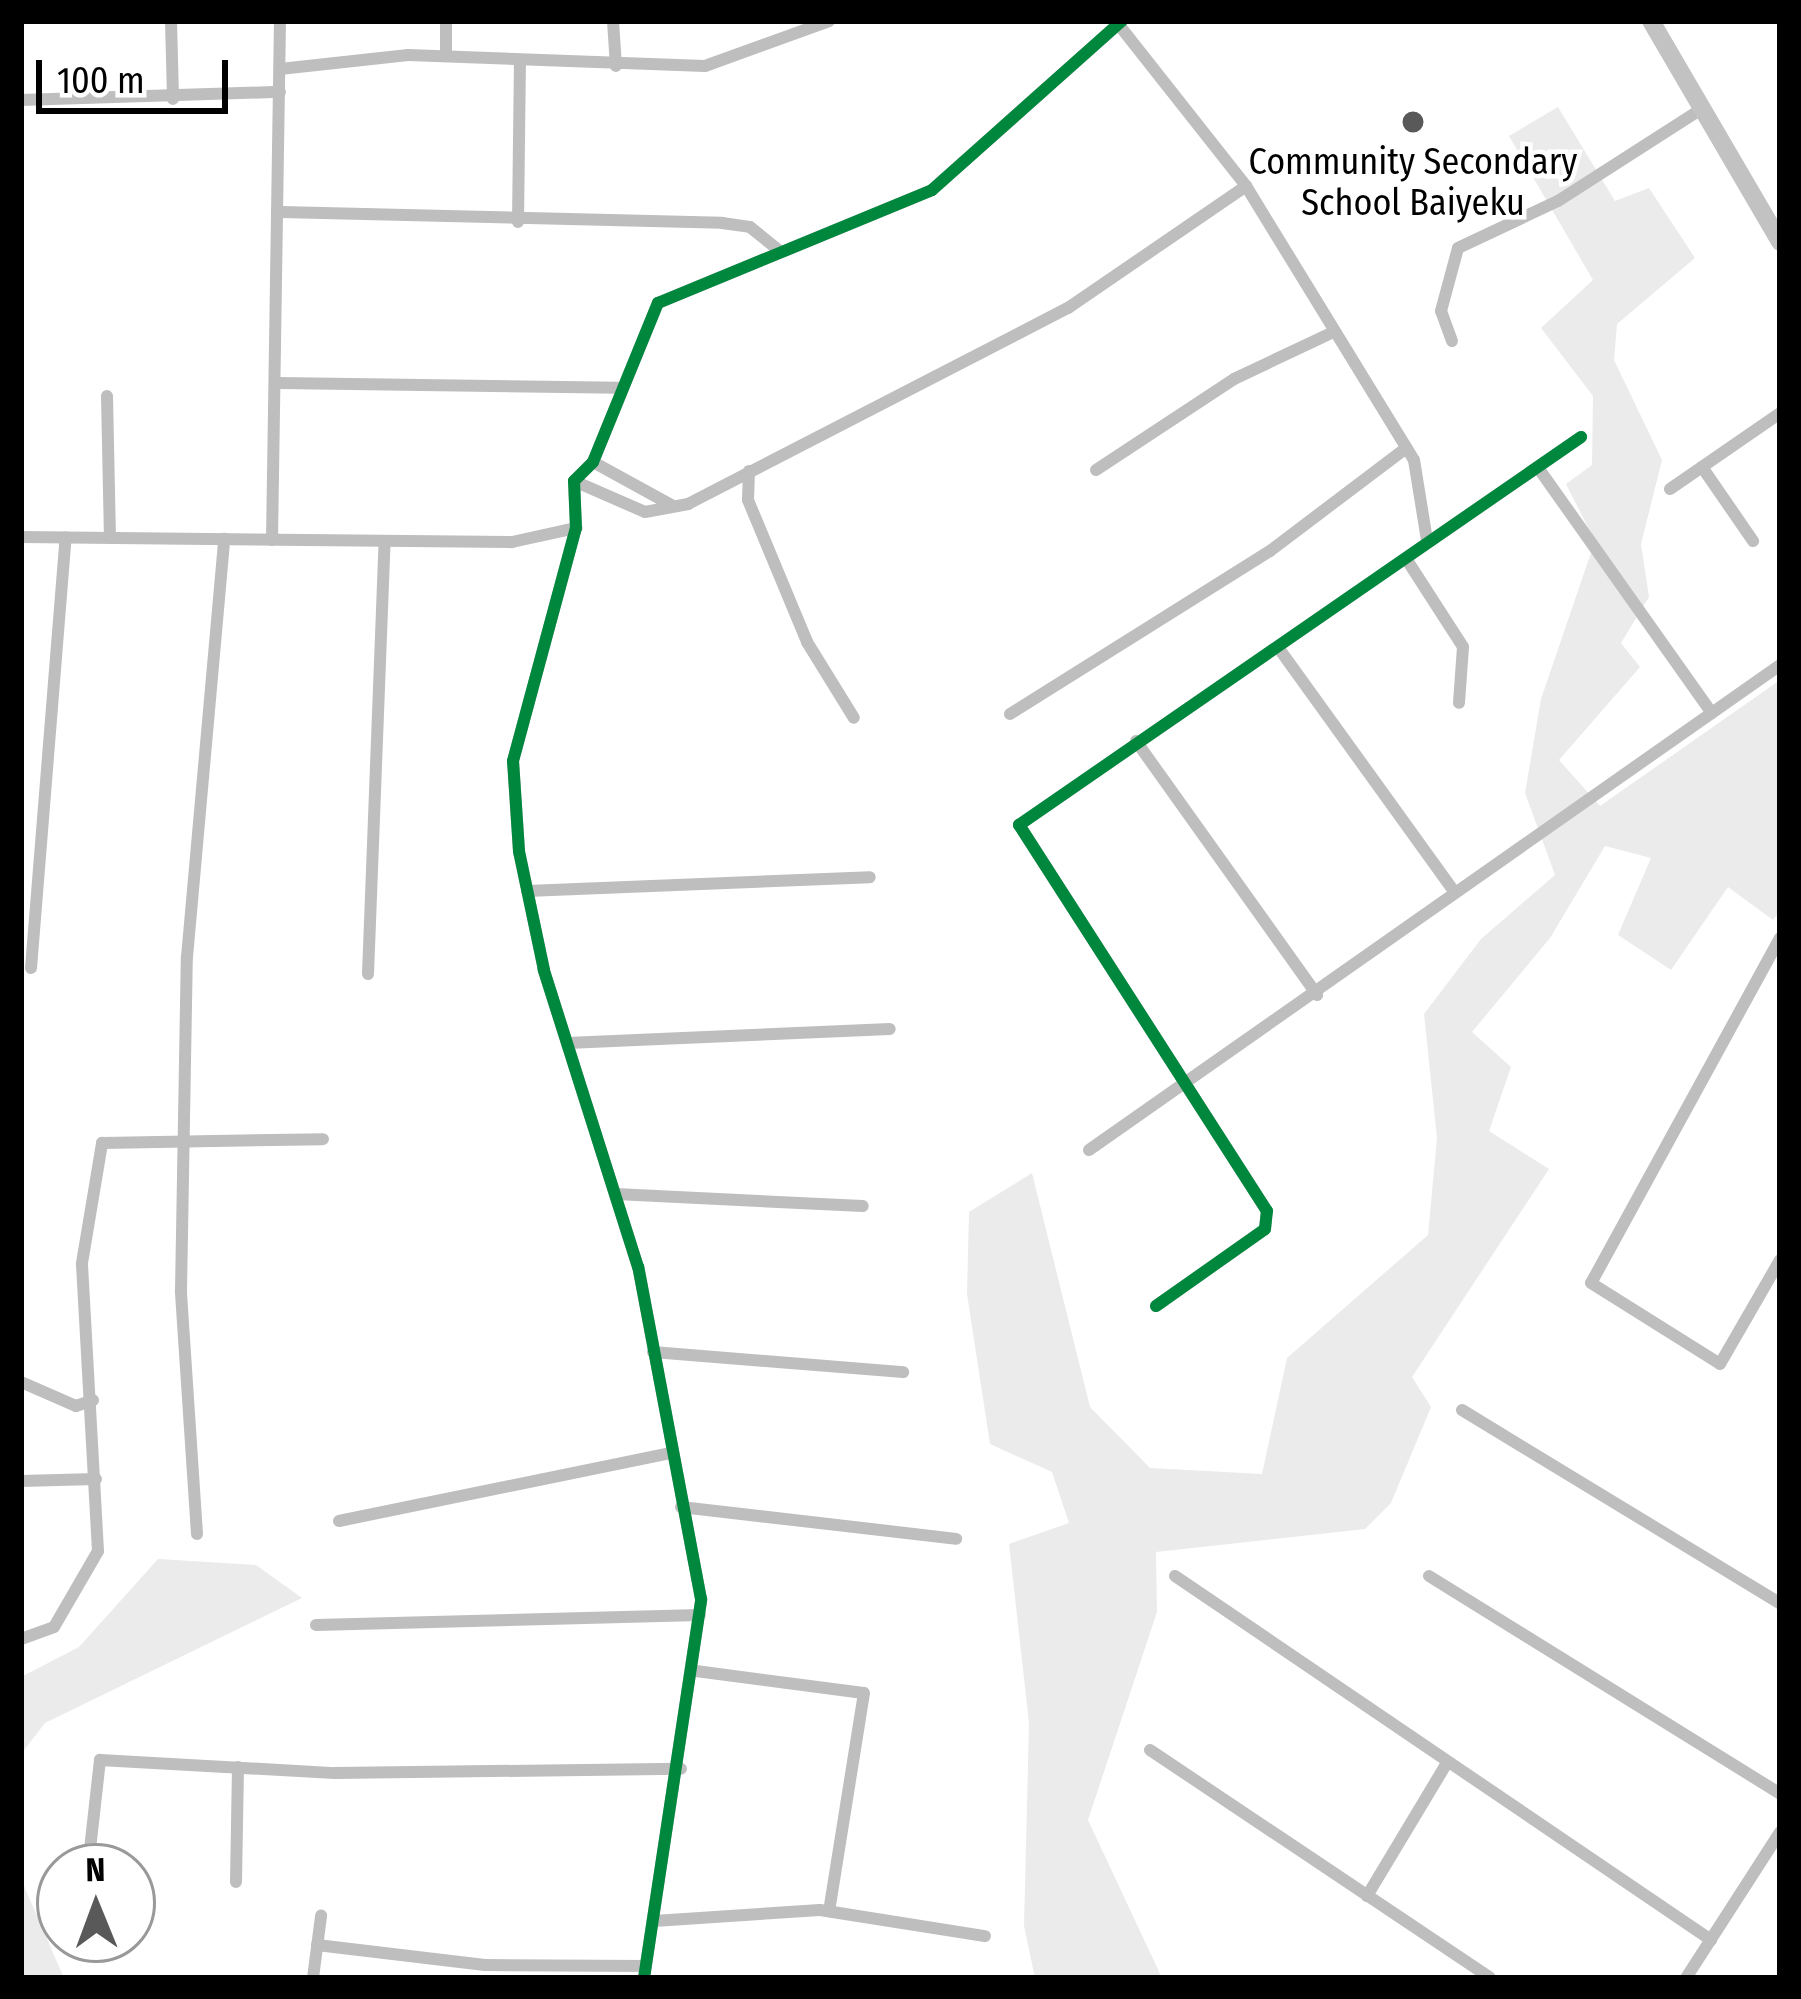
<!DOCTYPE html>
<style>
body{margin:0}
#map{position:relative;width:1801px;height:1999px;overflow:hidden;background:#fff;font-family:"Fira Sans Condensed",sans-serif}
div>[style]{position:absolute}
.green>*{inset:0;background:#ebebeb}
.street>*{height:12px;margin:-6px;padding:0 6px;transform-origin:6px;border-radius:6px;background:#bebebe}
.secondary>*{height:18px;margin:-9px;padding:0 9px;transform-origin:9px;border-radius:9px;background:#c2c2c2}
.cycleway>*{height:12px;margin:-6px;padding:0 6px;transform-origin:6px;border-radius:6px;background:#00873e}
.dots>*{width:33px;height:33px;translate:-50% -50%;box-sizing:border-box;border:6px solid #fff;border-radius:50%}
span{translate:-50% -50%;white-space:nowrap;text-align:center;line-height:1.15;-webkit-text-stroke:9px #fff;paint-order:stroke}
.poi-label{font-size:36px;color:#000}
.frame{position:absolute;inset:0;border:24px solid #000;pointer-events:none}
.north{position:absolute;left:36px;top:1843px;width:120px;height:120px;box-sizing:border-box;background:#fff;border:3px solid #999;border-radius:50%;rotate:359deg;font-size:33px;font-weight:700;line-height:48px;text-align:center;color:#000}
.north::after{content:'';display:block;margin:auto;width:42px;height:54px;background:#595959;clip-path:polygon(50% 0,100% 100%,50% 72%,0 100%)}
.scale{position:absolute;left:36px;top:60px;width:192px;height:54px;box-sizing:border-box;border:6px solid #000;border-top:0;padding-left:15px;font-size:36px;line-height:42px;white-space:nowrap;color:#000;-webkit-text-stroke:9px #fff;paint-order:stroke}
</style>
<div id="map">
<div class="green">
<div style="clip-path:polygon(1558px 107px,1615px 201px,1649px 188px,1695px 258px,1617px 324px,1614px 360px,1662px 460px,1641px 544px,1649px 597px,1621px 643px,1640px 667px,1559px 760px,1600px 806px,1780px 680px,1780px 911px,1773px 920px,1728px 887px,1671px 970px,1618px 935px,1651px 858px,1605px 846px,1550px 938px,1472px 1032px,1511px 1067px,1489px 1131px,1549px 1169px,1412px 1377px,1431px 1407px,1391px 1503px,1365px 1529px,1156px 1552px,1157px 1612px,1088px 1820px,1162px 1978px,1035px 1978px,1024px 1926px,1029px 1723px,1009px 1544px,1069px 1523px,1052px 1472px,990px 1444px,967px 1294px,969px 1212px,1032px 1173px,1090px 1407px,1150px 1468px,1262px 1474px,1287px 1358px,1428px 1235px,1437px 1138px,1424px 1014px,1481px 939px,1555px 875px,1525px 793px,1541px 699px,1595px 541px,1566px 484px,1592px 465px,1593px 396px,1541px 328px,1593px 280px,1509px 136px)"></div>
<div style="clip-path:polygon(158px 1559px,256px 1565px,302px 1598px,45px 1723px,21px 1754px,21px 1677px,79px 1647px)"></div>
<div style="clip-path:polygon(21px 1879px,64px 1978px,21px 1978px)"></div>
</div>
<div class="street">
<div style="left:171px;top:21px;width:78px;rotate:88.5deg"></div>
<div style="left:613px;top:21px;width:45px;rotate:86.2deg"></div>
<div style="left:1119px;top:25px;width:205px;rotate:51.7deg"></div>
<div style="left:1246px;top:186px;width:321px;rotate:58.5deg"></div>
<div style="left:1414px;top:460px;width:81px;rotate:80.8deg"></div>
<div style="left:446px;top:56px;width:35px;rotate:-90deg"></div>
<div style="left:280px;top:69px;width:129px;rotate:-6.2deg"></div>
<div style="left:408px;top:55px;width:297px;rotate:2.1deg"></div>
<div style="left:705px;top:66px;width:132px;rotate:-19.9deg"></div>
<div style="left:21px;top:100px;width:259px;rotate:-1.8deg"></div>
<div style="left:281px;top:212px;width:441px;rotate:1.4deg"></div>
<div style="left:722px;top:223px;width:28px;rotate:8deg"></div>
<div style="left:750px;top:227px;width:36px;rotate:39deg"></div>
<div style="left:518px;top:222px;width:162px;rotate:-89.3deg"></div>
<div style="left:1452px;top:341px;width:32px;rotate:-110deg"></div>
<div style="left:1441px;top:311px;width:65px;rotate:-74.9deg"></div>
<div style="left:1458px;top:248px;width:110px;rotate:-25.2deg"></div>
<div style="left:1558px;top:201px;width:169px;rotate:-32.7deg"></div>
<div style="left:279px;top:383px;width:339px;rotate:0.8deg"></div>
<div style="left:107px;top:396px;width:142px;rotate:88.8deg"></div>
<div style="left:593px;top:462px;width:91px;rotate:28.8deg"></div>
<div style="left:1702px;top:467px;width:90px;rotate:55.4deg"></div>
<div style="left:1539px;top:469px;width:299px;rotate:54.7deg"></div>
<div style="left:1096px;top:470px;width:165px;rotate:-33.4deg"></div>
<div style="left:1234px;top:379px;width:105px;rotate:-25.3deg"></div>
<div style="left:749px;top:471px;width:29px;rotate:92deg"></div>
<div style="left:748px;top:500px;width:154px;rotate:67.4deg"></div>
<div style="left:807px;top:642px;width:89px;rotate:58.3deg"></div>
<div style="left:574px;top:481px;width:77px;rotate:23.6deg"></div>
<div style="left:645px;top:512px;width:44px;rotate:-10.5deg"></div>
<div style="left:688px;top:504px;width:428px;rotate:-27.3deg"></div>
<div style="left:1068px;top:308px;width:216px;rotate:-34.4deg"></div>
<div style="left:1670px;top:489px;width:134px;rotate:-34.6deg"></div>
<div style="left:21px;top:537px;width:491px;rotate:0.6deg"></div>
<div style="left:512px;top:542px;width:66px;rotate:-12.3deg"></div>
<div style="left:272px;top:540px;width:519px;rotate:-89.12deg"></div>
<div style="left:1407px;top:560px;width:103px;rotate:57.2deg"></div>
<div style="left:1463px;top:647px;width:56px;rotate:94.1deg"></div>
<div style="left:1280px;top:650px;width:297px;rotate:54.2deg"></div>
<div style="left:1010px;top:714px;width:307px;rotate:-32.1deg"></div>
<div style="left:1270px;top:551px;width:171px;rotate:-37.1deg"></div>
<div style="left:1136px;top:741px;width:312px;rotate:54.5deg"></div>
<div style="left:527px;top:891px;width:343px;rotate:-2.3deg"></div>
<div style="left:1780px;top:938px;width:393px;rotate:118.7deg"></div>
<div style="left:1591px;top:1283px;width:152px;rotate:32.1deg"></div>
<div style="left:1720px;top:1364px;width:120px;rotate:-60deg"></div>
<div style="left:31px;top:968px;width:432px;rotate:-85.4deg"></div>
<div style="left:368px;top:974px;width:433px;rotate:-87.8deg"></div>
<div style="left:567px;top:1043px;width:323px;rotate:-2.5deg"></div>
<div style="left:1089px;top:1150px;width:844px;rotate:-35.06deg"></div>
<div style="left:616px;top:1194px;width:247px;rotate:2.8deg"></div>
<div style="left:1156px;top:1306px;width:133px;rotate:-35.2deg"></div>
<div style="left:1265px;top:1229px;width:18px;rotate:-84deg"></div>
<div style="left:1267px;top:1211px;width:459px;rotate:-122.7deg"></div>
<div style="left:1019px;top:825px;width:683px;rotate:-34.62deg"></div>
<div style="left:653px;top:1352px;width:251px;rotate:4.6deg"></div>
<div style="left:21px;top:1382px;width:60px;rotate:23.6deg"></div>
<div style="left:76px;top:1406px;width:18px;rotate:-19deg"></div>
<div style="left:1462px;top:1410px;width:372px;rotate:31.3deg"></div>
<div style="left:21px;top:1481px;width:75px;rotate:-1.5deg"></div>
<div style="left:681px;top:1507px;width:277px;rotate:6.6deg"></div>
<div style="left:339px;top:1521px;width:338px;rotate:-11.6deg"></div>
<div style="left:197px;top:1534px;width:244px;rotate:-93.8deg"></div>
<div style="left:181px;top:1291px;width:334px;rotate:-89deg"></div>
<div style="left:187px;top:957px;width:420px;rotate:-84.9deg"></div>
<div style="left:1175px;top:1576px;width:648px;rotate:34.18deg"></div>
<div style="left:1429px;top:1576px;width:413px;rotate:31.8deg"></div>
<div style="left:316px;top:1625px;width:384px;rotate:-1.5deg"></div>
<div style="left:21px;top:1639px;width:35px;rotate:-20deg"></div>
<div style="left:54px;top:1627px;width:88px;rotate:-59.9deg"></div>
<div style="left:98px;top:1551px;width:288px;rotate:-93.2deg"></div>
<div style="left:82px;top:1263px;width:122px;rotate:-80.5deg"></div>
<div style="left:102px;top:1143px;width:221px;rotate:-1deg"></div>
<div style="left:696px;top:1671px;width:169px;rotate:7.5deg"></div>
<div style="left:864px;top:1693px;width:221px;rotate:99.1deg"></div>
<div style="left:1150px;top:1750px;width:409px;rotate:33.8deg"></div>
<div style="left:88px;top:1867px;width:108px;rotate:-83.6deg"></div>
<div style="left:100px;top:1760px;width:235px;rotate:3.2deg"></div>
<div style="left:335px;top:1773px;width:346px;rotate:-0.7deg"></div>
<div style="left:236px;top:1882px;width:115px;rotate:-89deg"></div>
<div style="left:1367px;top:1896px;width:152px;rotate:-59deg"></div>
<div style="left:654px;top:1921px;width:166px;rotate:-3.8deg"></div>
<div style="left:820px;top:1910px;width:167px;rotate:9deg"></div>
<div style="left:317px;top:1945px;width:169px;rotate:6.8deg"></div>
<div style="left:485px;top:1965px;width:161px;rotate:0.4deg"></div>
<div style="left:313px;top:1978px;width:63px;rotate:-82.6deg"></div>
<div style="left:644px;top:1978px;width:383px;rotate:-81.4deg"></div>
<div style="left:701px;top:1599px;width:338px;rotate:-100.7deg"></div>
<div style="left:638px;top:1267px;width:312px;rotate:-107.6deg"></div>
<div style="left:544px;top:970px;width:122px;rotate:-101.9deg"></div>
<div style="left:519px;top:851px;width:90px;rotate:-93.8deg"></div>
<div style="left:513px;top:761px;width:241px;rotate:-74.9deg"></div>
<div style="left:576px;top:528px;width:47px;rotate:-92.4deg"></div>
<div style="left:574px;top:481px;width:27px;rotate:-45deg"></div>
<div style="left:593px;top:462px;width:172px;rotate:-67.8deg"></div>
<div style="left:658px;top:303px;width:296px;rotate:-22.4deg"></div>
<div style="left:932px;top:190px;width:254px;rotate:-41.7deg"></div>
<div style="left:1686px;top:1978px;width:174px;rotate:-57.2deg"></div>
</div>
<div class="secondary">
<div style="left:1651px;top:21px;width:256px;rotate:59.7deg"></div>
</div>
<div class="cycleway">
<div style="left:1156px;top:1306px;width:133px;rotate:-35.2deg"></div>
<div style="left:1265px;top:1229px;width:18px;rotate:-84deg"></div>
<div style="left:1267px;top:1211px;width:459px;rotate:-122.7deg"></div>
<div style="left:1019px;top:825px;width:683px;rotate:-34.62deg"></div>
<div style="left:644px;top:1978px;width:383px;rotate:-81.4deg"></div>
<div style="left:701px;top:1599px;width:338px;rotate:-100.7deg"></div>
<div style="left:638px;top:1267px;width:312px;rotate:-107.6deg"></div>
<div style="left:544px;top:970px;width:122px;rotate:-101.9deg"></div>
<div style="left:519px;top:851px;width:90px;rotate:-93.8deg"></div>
<div style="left:513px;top:761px;width:241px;rotate:-74.9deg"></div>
<div style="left:576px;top:528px;width:47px;rotate:-92.4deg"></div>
<div style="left:574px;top:481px;width:27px;rotate:-45deg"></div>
<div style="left:593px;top:462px;width:172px;rotate:-67.8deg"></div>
<div style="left:658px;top:303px;width:296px;rotate:-22.4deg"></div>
<div style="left:932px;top:190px;width:254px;rotate:-41.7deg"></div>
</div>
<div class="dots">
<div style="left:1413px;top:122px;background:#595959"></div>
</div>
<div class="poi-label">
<span style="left:1413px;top:183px">Community Secondary<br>School Baiyeku</span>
</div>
<div class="frame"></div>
<div class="north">N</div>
<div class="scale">100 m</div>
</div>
